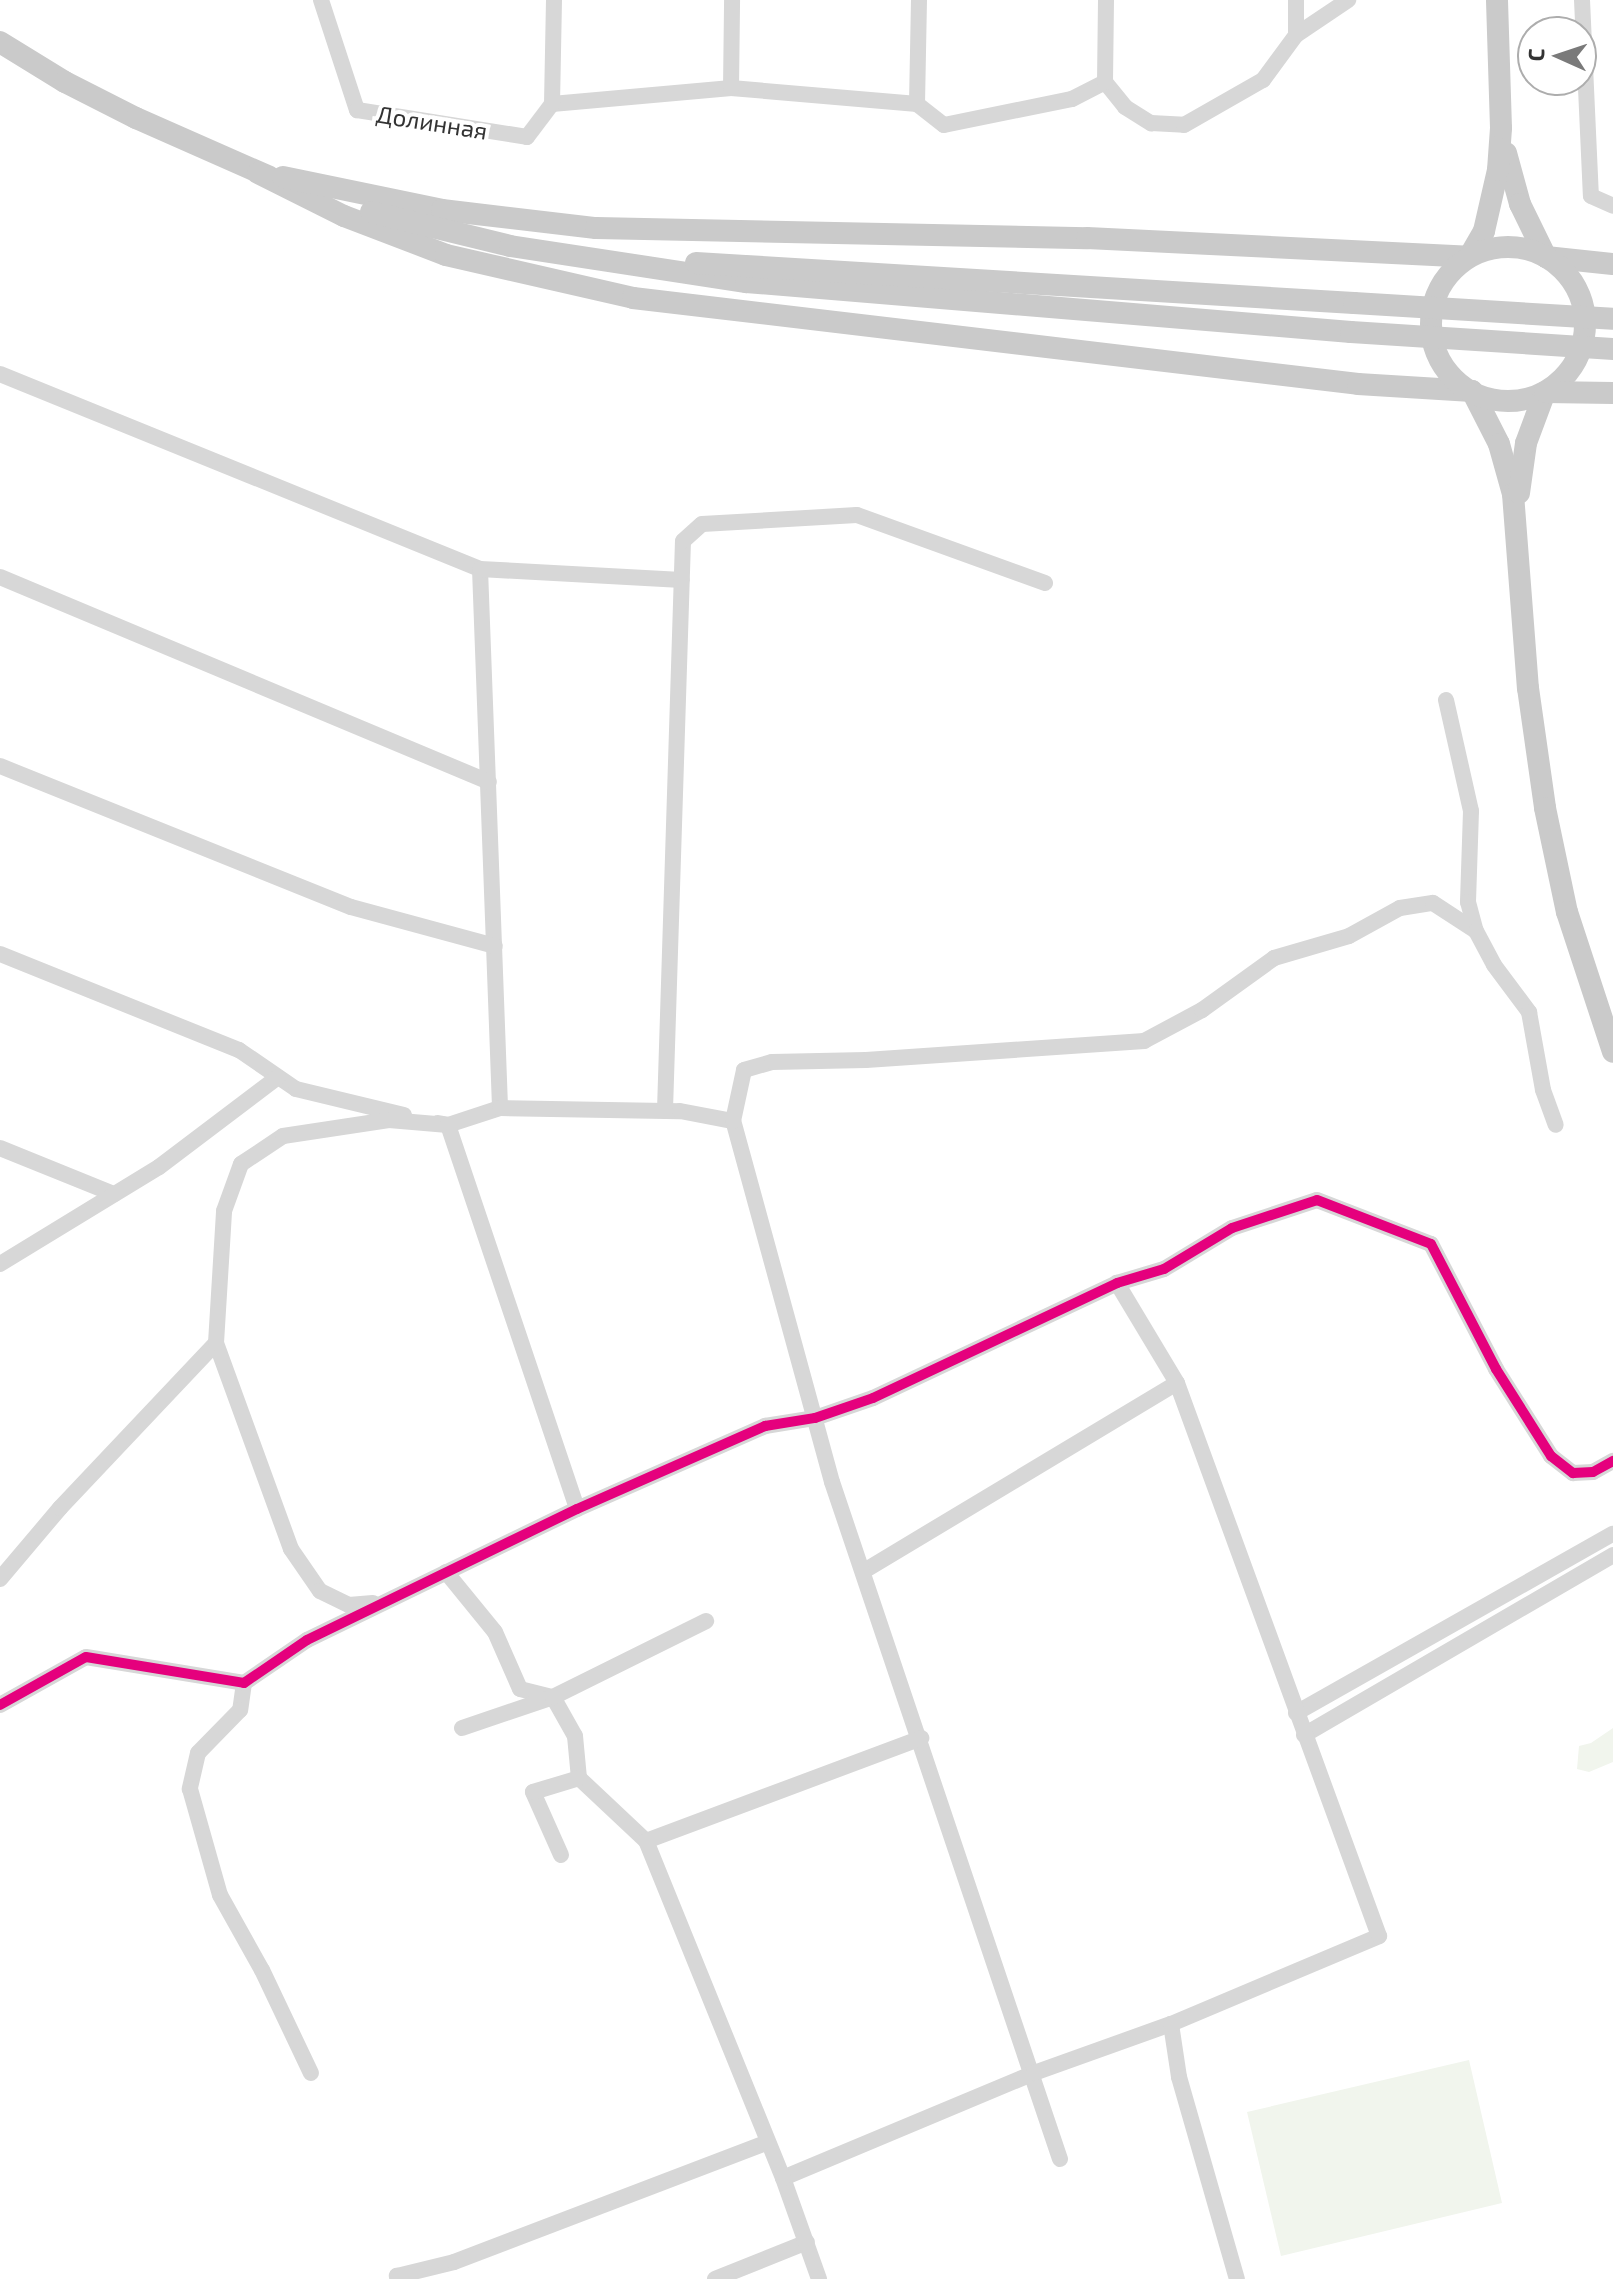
<!DOCTYPE html>
<meta charset="utf-8">
<style>
body{margin:0}
#map{position:relative;width:1613px;height:2279px;overflow:hidden;background:#fff;font-family:"Exo 2",sans-serif}
div>[style]{position:absolute}
.green>*{inset:0;background:#f1f5ed}
.minor>*{height:16px;margin:-8px;padding:0 8px;transform-origin:8px;border-radius:8px;background:#d7d7d7}
.major>*{height:22px;margin:-11px;padding:0 11px;transform-origin:11px;border-radius:11px;background:#cacaca}
.major>.ring{margin:-11px;padding:0;box-sizing:content-box;background:none;border:22px solid #cacaca;border-radius:50%}
.major-bridge>*{height:22px;margin:-11px;padding:0 11px;transform-origin:11px;border-radius:11px;background:#cacaca}
.bus-1>*{height:10px;margin:-5px;padding:0 5px;transform-origin:5px;border-radius:5px;background:#e5007d}
span{translate:-50% -50%;white-space:nowrap;text-align:center;line-height:1.15;-webkit-text-stroke:8px #fff;paint-order:stroke}
.street-label{font-size:24px;color:#333}
.north{position:absolute;left:1517px;top:16px;width:80px;height:80px;box-sizing:border-box;background:#fff;border:2px solid #adadad;border-radius:50%;rotate:273deg;font-size:22px;font-weight:700;line-height:32px;text-align:center;color:#333}
.north::after{content:'';display:block;margin:auto;width:28px;height:36px;background:#7a7a7a;clip-path:polygon(50% 0,100% 100%,50% 72%,0 100%)}
</style>
<div id="map">
<div class="green">
<div style="clip-path:polygon(1613px 1728px,1613px 1762px,1589px 1772px,1577px 1769px,1579px 1746px,1591px 1743px)"></div>
<div style="clip-path:polygon(1469px 2060px,1502px 2203px,1281px 2256px,1247px 2112px)"></div>
</div>
<div class="minor">
<div style="left:321px;top:0;width:116px;rotate:71.9deg"></div>
<div style="left:357px;top:110px;width:172px;rotate:9deg"></div>
<div style="left:527px;top:137px;width:41px;rotate:-52.9deg"></div>
<div style="left:552px;top:104px;width:180px;rotate:-5.1deg"></div>
<div style="left:731px;top:88px;width:187px;rotate:4.9deg"></div>
<div style="left:917px;top:104px;width:34px;rotate:38deg"></div>
<div style="left:944px;top:125px;width:131px;rotate:-11.5deg"></div>
<div style="left:1072px;top:99px;width:37px;rotate:-27deg"></div>
<div style="left:1105px;top:82px;width:32px;rotate:51deg"></div>
<div style="left:1125px;top:107px;width:31px;rotate:32deg"></div>
<div style="left:1151px;top:123px;width:33px;rotate:3deg"></div>
<div style="left:1184px;top:125px;width:91px;rotate:-29.7deg"></div>
<div style="left:1263px;top:80px;width:56px;rotate:-53.7deg"></div>
<div style="left:1296px;top:35px;width:63px;rotate:-33.9deg"></div>
<div style="left:1582px;top:0;width:196px;rotate:87.4deg"></div>
<div style="left:1591px;top:196px;width:24px;rotate:24deg"></div>
<div style="left:1296px;top:35px;width:35px;rotate:-90deg"></div>
<div style="left:1105px;top:82px;width:82px;rotate:-89.3deg"></div>
<div style="left:731px;top:88px;width:88px;rotate:-89.3deg"></div>
<div style="left:552px;top:104px;width:104px;rotate:-88.9deg"></div>
<div style="left:917px;top:104px;width:104px;rotate:-88.9deg"></div>
<div style="left:0;top:374px;width:518px;rotate:22.11deg"></div>
<div style="left:480px;top:569px;width:539px;rotate:87.87deg"></div>
<div style="left:480px;top:569px;width:202px;rotate:3.1deg"></div>
<div style="left:0;top:577px;width:530px;rotate:22.74deg"></div>
<div style="left:1446px;top:700px;width:114px;rotate:77.3deg"></div>
<div style="left:1471px;top:811px;width:91px;rotate:91.9deg"></div>
<div style="left:1468px;top:902px;width:30px;rotate:75deg"></div>
<div style="left:0;top:766px;width:378px;rotate:21.9deg"></div>
<div style="left:351px;top:907px;width:149px;rotate:15.2deg"></div>
<div style="left:0;top:954px;width:258px;rotate:21.9deg"></div>
<div style="left:239px;top:1050px;width:69px;rotate:34.4deg"></div>
<div style="left:296px;top:1089px;width:111px;rotate:13.5deg"></div>
<div style="left:665px;top:1110px;width:569px;rotate:-88.19deg"></div>
<div style="left:683px;top:541px;width:25px;rotate:-42deg"></div>
<div style="left:702px;top:524px;width:155px;rotate:-3.3deg"></div>
<div style="left:857px;top:515px;width:200px;rotate:19.9deg"></div>
<div style="left:438px;top:1123px;width:10px;rotate:11deg"></div>
<div style="left:448px;top:1125px;width:55px;rotate:-18.1deg"></div>
<div style="left:500px;top:1108px;width:180px;rotate:1deg"></div>
<div style="left:680px;top:1111px;width:54px;rotate:10.7deg"></div>
<div style="left:0;top:1148px;width:123px;rotate:22deg"></div>
<div style="left:0;top:1264px;width:186px;rotate:-31.4deg"></div>
<div style="left:159px;top:1167px;width:149px;rotate:-37.1deg"></div>
<div style="left:216px;top:1343px;width:219px;rotate:70deg"></div>
<div style="left:291px;top:1549px;width:51px;rotate:55.4deg"></div>
<div style="left:320px;top:1591px;width:32px;rotate:26deg"></div>
<div style="left:349px;top:1605px;width:24px;rotate:-5deg"></div>
<div style="left:864px;top:1571px;width:365px;rotate:-31deg"></div>
<div style="left:446px;top:1572px;width:77px;rotate:50.8deg"></div>
<div style="left:495px;top:1632px;width:62px;rotate:66.3deg"></div>
<div style="left:520px;top:1689px;width:34px;rotate:14deg"></div>
<div style="left:553px;top:1697px;width:45px;rotate:60.6deg"></div>
<div style="left:575px;top:1736px;width:42px;rotate:84.6deg"></div>
<div style="left:579px;top:1778px;width:92px;rotate:43.2deg"></div>
<div style="left:0;top:1579px;width:93px;rotate:-49.8deg"></div>
<div style="left:60px;top:1508px;width:227px;rotate:-46.6deg"></div>
<div style="left:216px;top:1343px;width:132px;rotate:-86.5deg"></div>
<div style="left:224px;top:1211px;width:50px;rotate:-70.1deg"></div>
<div style="left:241px;top:1164px;width:50px;rotate:-33.7deg"></div>
<div style="left:283px;top:1136px;width:107px;rotate:-8.6deg"></div>
<div style="left:389px;top:1120px;width:59px;rotate:4.8deg"></div>
<div style="left:448px;top:1125px;width:405px;rotate:71.4deg"></div>
<div style="left:244px;top:1683px;width:27px;rotate:98deg"></div>
<div style="left:240px;top:1710px;width:60px;rotate:134.3deg"></div>
<div style="left:198px;top:1753px;width:37px;rotate:103deg"></div>
<div style="left:190px;top:1789px;width:110px;rotate:74.2deg"></div>
<div style="left:220px;top:1895px;width:86px;rotate:60.8deg"></div>
<div style="left:262px;top:1970px;width:114px;rotate:64.6deg"></div>
<div style="left:0;top:1705px;width:98px;rotate:-29.2deg"></div>
<div style="left:86px;top:1657px;width:160px;rotate:9.3deg"></div>
<div style="left:244px;top:1683px;width:76px;rotate:-34.3deg"></div>
<div style="left:307px;top:1640px;width:300px;rotate:-25.9deg"></div>
<div style="left:577px;top:1509px;width:206px;rotate:-23.8deg"></div>
<div style="left:765px;top:1426px;width:51px;rotate:-9.1deg"></div>
<div style="left:815px;top:1418px;width:61px;rotate:-19deg"></div>
<div style="left:873px;top:1398px;width:270px;rotate:-25.2deg"></div>
<div style="left:1117px;top:1283px;width:49px;rotate:-16.6deg"></div>
<div style="left:1164px;top:1269px;width:79px;rotate:-31.1deg"></div>
<div style="left:1232px;top:1228px;width:89px;rotate:-18.2deg"></div>
<div style="left:1317px;top:1200px;width:122px;rotate:21.1deg"></div>
<div style="left:1431px;top:1244px;width:141px;rotate:62.5deg"></div>
<div style="left:1496px;top:1369px;width:103px;rotate:57.7deg"></div>
<div style="left:1551px;top:1456px;width:28px;rotate:38deg"></div>
<div style="left:1573px;top:1473px;width:20px;rotate:-3deg"></div>
<div style="left:1593px;top:1472px;width:23px;rotate:-29deg"></div>
<div style="left:1296px;top:1713px;width:364px;rotate:-29.5deg"></div>
<div style="left:462px;top:1728px;width:96px;rotate:-18.8deg"></div>
<div style="left:553px;top:1697px;width:171px;rotate:-26.4deg"></div>
<div style="left:1304px;top:1735px;width:358px;rotate:-30.2deg"></div>
<div style="left:561px;top:1855px;width:69px;rotate:-114deg"></div>
<div style="left:533px;top:1792px;width:48px;rotate:-16.9deg"></div>
<div style="left:1171px;top:2024px;width:54px;rotate:81.4deg"></div>
<div style="left:1179px;top:2077px;width:210px;rotate:74deg"></div>
<div style="left:1060px;top:2159px;width:714px;rotate:-108.61deg"></div>
<div style="left:832px;top:1482px;width:374px;rotate:-105.3deg"></div>
<div style="left:733px;top:1121px;width:52px;rotate:-77.8deg"></div>
<div style="left:744px;top:1070px;width:29px;rotate:-16deg"></div>
<div style="left:772px;top:1062px;width:94px;rotate:-1.2deg"></div>
<div style="left:866px;top:1060px;width:279px;rotate:-3.9deg"></div>
<div style="left:1144px;top:1041px;width:66px;rotate:-28.1deg"></div>
<div style="left:1202px;top:1010px;width:89px;rotate:-35.8deg"></div>
<div style="left:1274px;top:958px;width:78px;rotate:-16.3deg"></div>
<div style="left:1349px;top:936px;width:58px;rotate:-28.8deg"></div>
<div style="left:1400px;top:908px;width:33px;rotate:-9deg"></div>
<div style="left:1433px;top:903px;width:51px;rotate:33.1deg"></div>
<div style="left:1476px;top:931px;width:38px;rotate:62deg"></div>
<div style="left:1494px;top:965px;width:59px;rotate:53.3deg"></div>
<div style="left:1529px;top:1012px;width:79px;rotate:79.8deg"></div>
<div style="left:1543px;top:1090px;width:37px;rotate:70deg"></div>
<div style="left:783px;top:2178px;width:272px;rotate:-22.7deg"></div>
<div style="left:1034px;top:2073px;width:145px;rotate:-19.7deg"></div>
<div style="left:1171px;top:2024px;width:226px;rotate:-22.9deg"></div>
<div style="left:1379px;top:1936px;width:589px;rotate:-110.07deg"></div>
<div style="left:1177px;top:1383px;width:117px;rotate:-121deg"></div>
<div style="left:399px;top:2279px;width:4px;rotate:-124deg"></div>
<div style="left:397px;top:2276px;width:59px;rotate:-13.8deg"></div>
<div style="left:454px;top:2262px;width:336px;rotate:-20.9deg"></div>
<div style="left:715px;top:2279px;width:99px;rotate:-21.9deg"></div>
<div style="left:819px;top:2279px;width:107px;rotate:-109.6deg"></div>
<div style="left:783px;top:2178px;width:364px;rotate:-112.1deg"></div>
<div style="left:646px;top:1841px;width:294px;rotate:-20.5deg"></div>
</div>
<div class="major">
<div style="left:0;top:42px;width:76px;rotate:31.6deg"></div>
<div style="left:65px;top:82px;width:80px;rotate:26.9deg"></div>
<div style="left:136px;top:118px;width:146px;rotate:23.8deg"></div>
<div style="left:1506px;top:153px;width:53px;rotate:74.6deg"></div>
<div style="left:1520px;top:204px;width:59px;rotate:63.9deg"></div>
<div style="left:1546px;top:257px;width:67px;rotate:6deg"></div>
<div style="left:258px;top:173px;width:96px;rotate:26.6deg"></div>
<div style="left:344px;top:216px;width:109px;rotate:20.9deg"></div>
<div style="left:446px;top:255px;width:192px;rotate:12.9deg"></div>
<div style="left:633px;top:298px;width:730px;rotate:6.76deg"></div>
<div style="left:1358px;top:384px;width:114px;rotate:3.5deg"></div>
<div style="left:1472px;top:391px;width:59px;rotate:63deg"></div>
<div style="left:1499px;top:444px;width:52px;rotate:74.4deg"></div>
<div style="left:1513px;top:494px;width:195px;rotate:85.6deg"></div>
<div style="left:1528px;top:688px;width:121px;rotate:81.9deg"></div>
<div style="left:1545px;top:808px;width:106px;rotate:78.1deg"></div>
<div style="left:1567px;top:912px;width:147px;rotate:71.8deg"></div>
<div style="left:283px;top:177px;width:162px;rotate:11.7deg"></div>
<div style="left:442px;top:210px;width:155px;rotate:6.7deg"></div>
<div style="left:596px;top:228px;width:491px;rotate:1.2deg"></div>
<div style="left:1087px;top:238px;width:382px;rotate:2.8deg"></div>
<div style="left:1469px;top:257px;width:30px;rotate:-60deg"></div>
<div style="left:1484px;top:231px;width:63px;rotate:-77.1deg"></div>
<div style="left:1498px;top:170px;width:42px;rotate:-85.9deg"></div>
<div style="left:1501px;top:128px;width:128px;rotate:-91.8deg"></div>
<div style="left:371px;top:212px;width:143px;rotate:13.7deg"></div>
<div style="left:510px;top:246px;width:239px;rotate:8.7deg"></div>
<div style="left:746px;top:282px;width:607px;rotate:4.72deg"></div>
<div class="ring" style="left:1431px;top:247px;width:132px;height:132px"></div>
<div style="left:696px;top:263px;width:659px;rotate:3.48deg"></div>
<div style="left:1519px;top:493px;width:50px;rotate:-82deg"></div>
<div style="left:1526px;top:443px;width:54px;rotate:-69.6deg"></div>
<div style="left:1545px;top:392px;width:68px;rotate:0.8deg"></div>
</div>
<div class="major-bridge">
<div style="left:1354px;top:303px;width:259px;rotate:3.5deg"></div>
<div style="left:1351px;top:332px;width:263px;rotate:3.7deg"></div>
</div>
<div class="bus-1">
<div style="left:0;top:1705px;width:98px;rotate:-29.2deg"></div>
<div style="left:86px;top:1657px;width:160px;rotate:9.3deg"></div>
<div style="left:244px;top:1683px;width:76px;rotate:-34.3deg"></div>
<div style="left:307px;top:1640px;width:300px;rotate:-25.9deg"></div>
<div style="left:577px;top:1509px;width:206px;rotate:-23.8deg"></div>
<div style="left:765px;top:1426px;width:51px;rotate:-9.1deg"></div>
<div style="left:815px;top:1418px;width:61px;rotate:-19deg"></div>
<div style="left:873px;top:1398px;width:270px;rotate:-25.2deg"></div>
<div style="left:1117px;top:1283px;width:49px;rotate:-16.6deg"></div>
<div style="left:1164px;top:1269px;width:79px;rotate:-31.1deg"></div>
<div style="left:1232px;top:1228px;width:89px;rotate:-18.2deg"></div>
<div style="left:1317px;top:1200px;width:122px;rotate:21.1deg"></div>
<div style="left:1431px;top:1244px;width:141px;rotate:62.5deg"></div>
<div style="left:1496px;top:1369px;width:103px;rotate:57.7deg"></div>
<div style="left:1551px;top:1456px;width:28px;rotate:38deg"></div>
<div style="left:1573px;top:1473px;width:20px;rotate:-3deg"></div>
<div style="left:1593px;top:1472px;width:23px;rotate:-29deg"></div>
</div>
<div class="street-label">
<span style="left:432px;top:122px;rotate:9deg">Долинная</span>
</div>
<div class="north">С</div>
</div>
